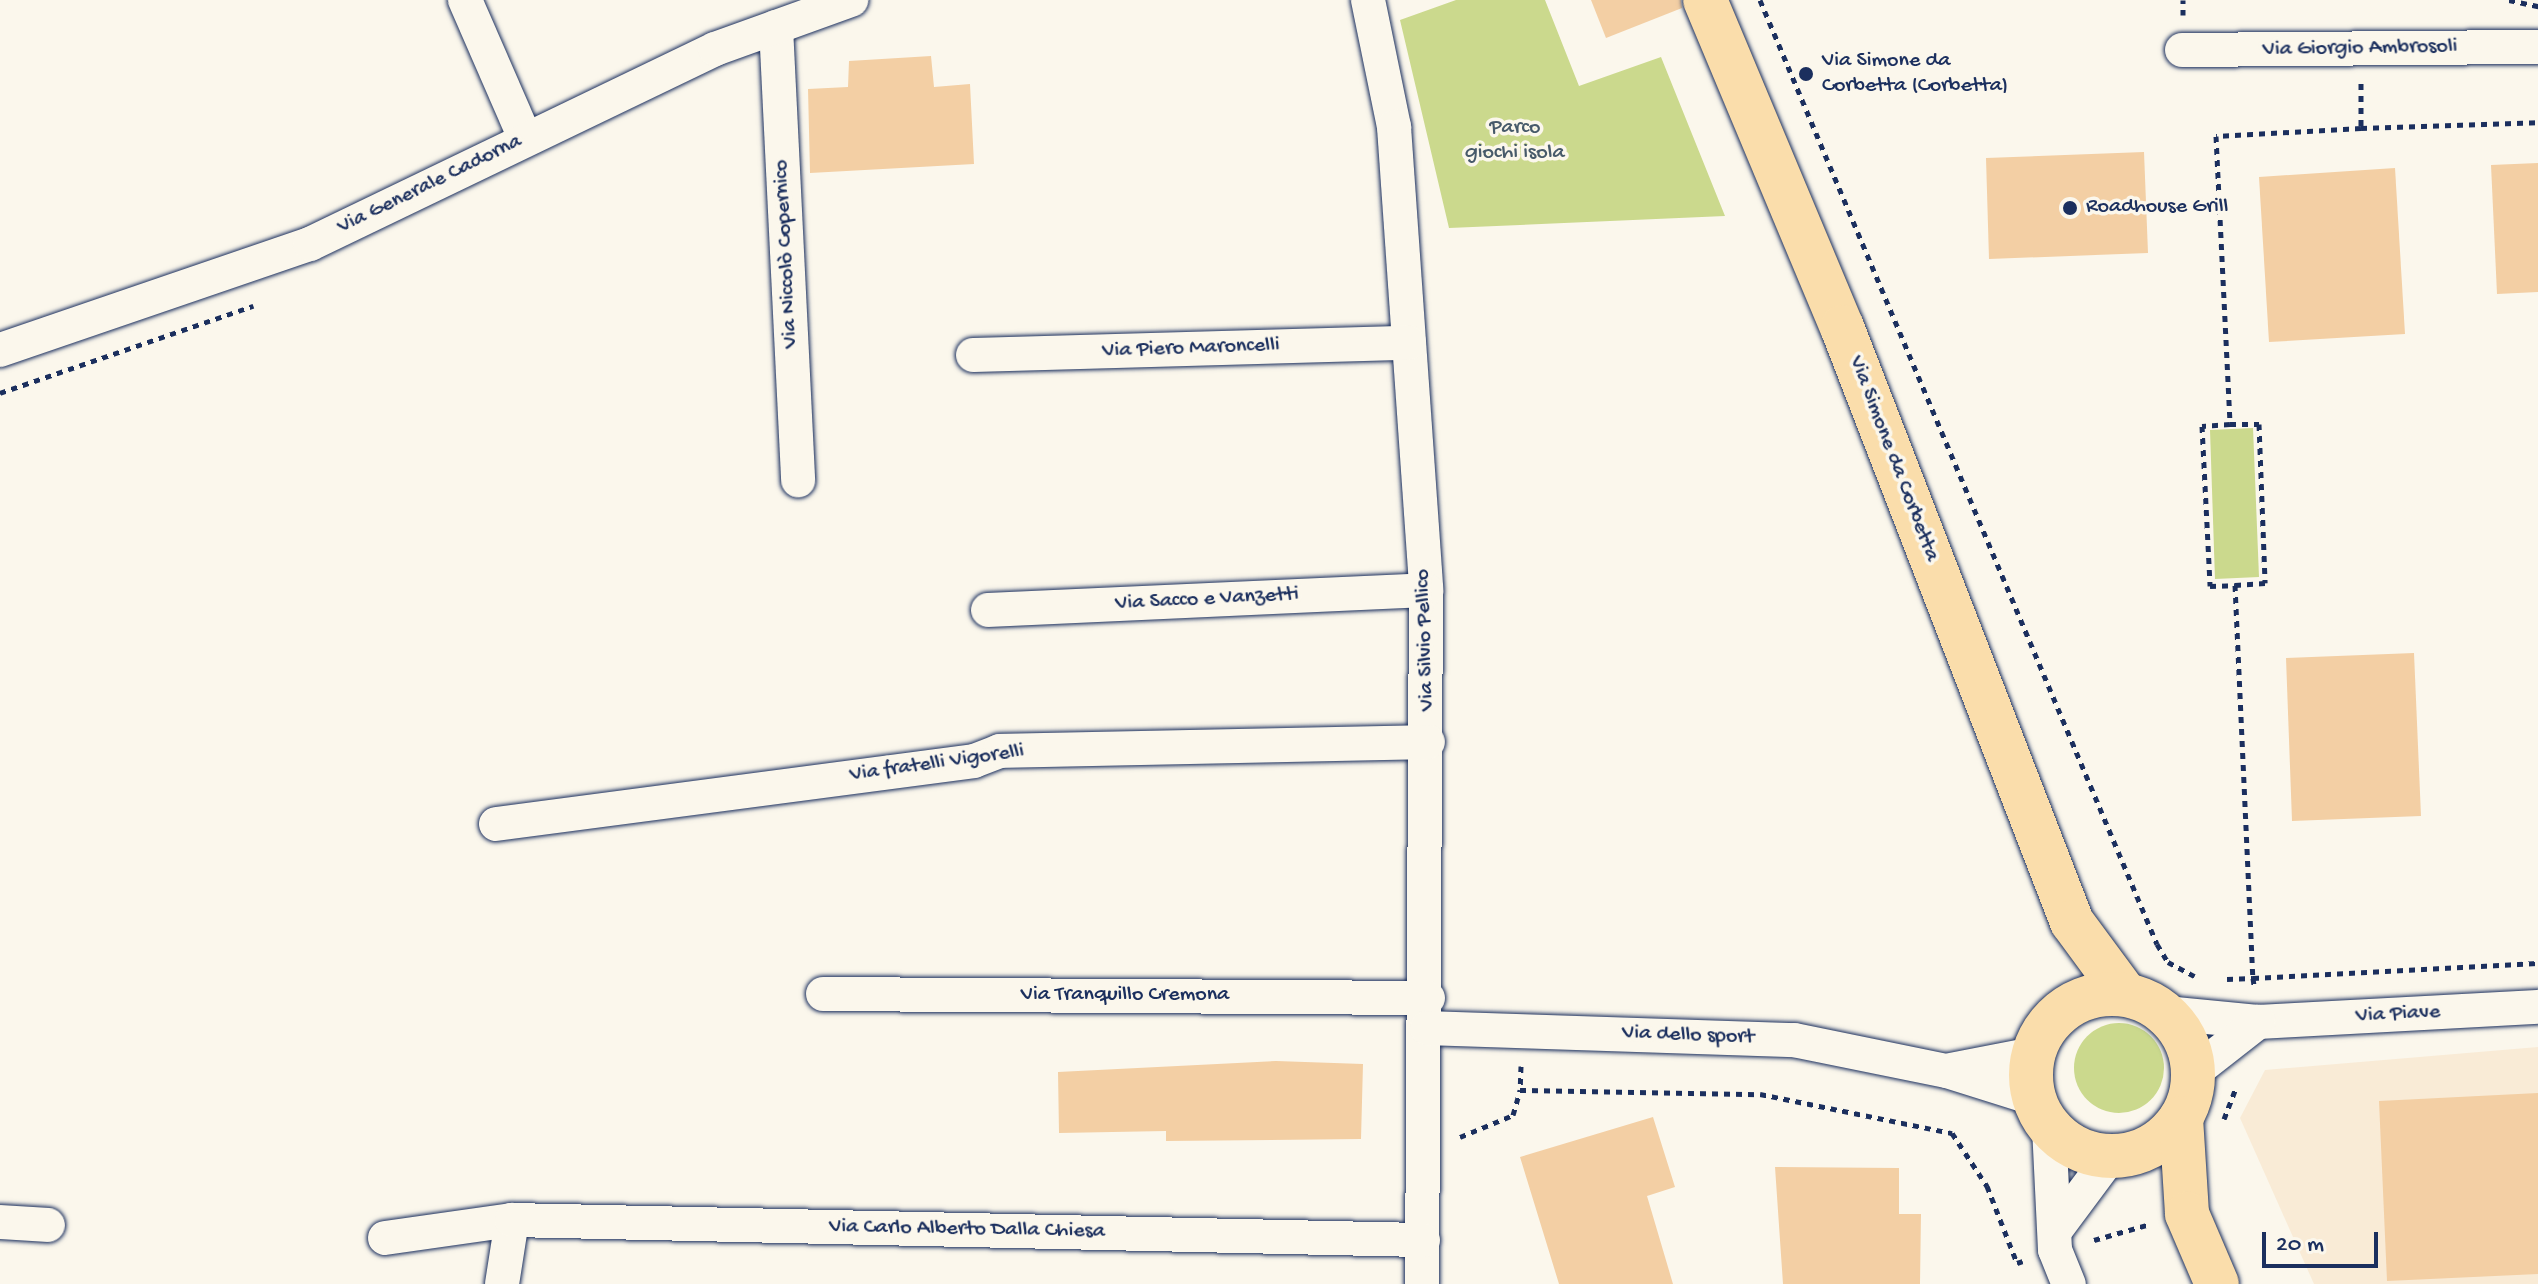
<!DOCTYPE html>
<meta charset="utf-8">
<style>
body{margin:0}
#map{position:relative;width:2538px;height:1284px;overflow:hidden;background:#fbf7ec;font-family:"Gochi Hand",sans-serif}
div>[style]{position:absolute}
.built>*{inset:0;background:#f9ebd6}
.green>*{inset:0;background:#cbd98d}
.round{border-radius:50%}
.building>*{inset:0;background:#f3cfa4}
.path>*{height:5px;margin-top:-2.5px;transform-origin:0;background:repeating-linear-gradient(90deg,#1b2f5e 0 6px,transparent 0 12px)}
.roads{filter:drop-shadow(0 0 2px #1b2f5e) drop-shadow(0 0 2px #1b2f5e)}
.street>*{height:34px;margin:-17px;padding:0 17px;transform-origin:17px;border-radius:17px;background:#fbf7ec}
.primary>*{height:44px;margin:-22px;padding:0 22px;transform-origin:22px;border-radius:22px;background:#faddab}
.primary>.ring{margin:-22px;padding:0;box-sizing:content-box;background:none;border:44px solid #faddab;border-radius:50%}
.dots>*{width:22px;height:22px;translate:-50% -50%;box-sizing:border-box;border:4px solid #fbf7ec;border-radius:50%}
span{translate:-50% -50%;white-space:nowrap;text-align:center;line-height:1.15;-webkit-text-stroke:7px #fbf7ec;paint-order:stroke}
.street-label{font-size:22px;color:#1b2f5e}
.poi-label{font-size:22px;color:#1b2f5e}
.left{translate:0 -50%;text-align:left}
.park-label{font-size:22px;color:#475a6a}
.scale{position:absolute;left:2262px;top:1232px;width:116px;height:36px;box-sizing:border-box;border:4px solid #1b2f5e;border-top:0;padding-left:10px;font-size:24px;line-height:28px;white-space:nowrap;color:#1b2f5e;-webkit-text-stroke:6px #fbf7ec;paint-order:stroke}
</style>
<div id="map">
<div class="built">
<div style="clip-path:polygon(2538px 1047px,2538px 1284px,2314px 1284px,2240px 1118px,2265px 1070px)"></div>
</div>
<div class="green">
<div style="clip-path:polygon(1456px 0,1545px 0,1579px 86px,1661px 57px,1725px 216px,1449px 228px,1400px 20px)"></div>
<div style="clip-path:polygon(2253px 428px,2259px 577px,2215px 579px,2210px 430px)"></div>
<div class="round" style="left:2074px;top:1023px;width:90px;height:90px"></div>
</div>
<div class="building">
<div style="clip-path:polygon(1591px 0,1681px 0,1682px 8px,1606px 38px)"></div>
<div style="clip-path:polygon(931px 56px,934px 87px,970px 84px,974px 164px,810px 173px,808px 89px,848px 87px,849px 61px)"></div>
<div style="clip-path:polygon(2144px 152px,2148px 253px,1989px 259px,1986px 158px)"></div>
<div style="clip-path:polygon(2538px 163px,2538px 292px,2497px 294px,2491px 165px)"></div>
<div style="clip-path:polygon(2395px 168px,2405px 334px,2269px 342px,2259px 177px)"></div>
<div style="clip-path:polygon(2414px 653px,2421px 816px,2292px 821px,2286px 658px)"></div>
<div style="clip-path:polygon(1276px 1061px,1363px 1064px,1361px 1139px,1166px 1141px,1166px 1131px,1059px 1133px,1058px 1072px)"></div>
<div style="clip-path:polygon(2538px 1093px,2538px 1274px,2387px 1281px,2379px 1101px)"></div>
<div style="clip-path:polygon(1653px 1117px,1675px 1187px,1647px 1196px,1673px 1284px,1559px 1284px,1520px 1157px)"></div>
<div style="clip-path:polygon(1775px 1167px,1899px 1168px,1899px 1214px,1921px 1214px,1920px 1284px,1783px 1284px)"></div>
</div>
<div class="path">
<div style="left:1760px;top:0;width:1024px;rotate:67.19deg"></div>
<div style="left:2157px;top:944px;width:21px;rotate:59deg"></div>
<div style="left:2168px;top:962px;width:30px;rotate:28deg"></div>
<div style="left:2509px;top:0;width:30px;rotate:12deg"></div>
<div style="left:2183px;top:15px;width:15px;rotate:-90deg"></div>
<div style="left:2361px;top:83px;width:45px;rotate:90deg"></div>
<div style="left:2361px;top:128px;width:145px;rotate:176.8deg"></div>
<div style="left:2216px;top:136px;width:288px;rotate:87.2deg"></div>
<div style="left:2230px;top:424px;width:28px;rotate:176deg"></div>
<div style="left:2202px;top:426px;width:160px;rotate:87.1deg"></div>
<div style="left:2210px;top:586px;width:25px;rotate:-2deg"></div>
<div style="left:2235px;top:585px;width:393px;rotate:87.4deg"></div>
<div style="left:2253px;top:978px;width:285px;rotate:-3deg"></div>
<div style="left:2361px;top:128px;width:177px;rotate:-1.9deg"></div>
<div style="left:0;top:393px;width:268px;rotate:-19deg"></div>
<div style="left:2230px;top:424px;width:29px"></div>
<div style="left:2259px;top:424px;width:159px;rotate:87.8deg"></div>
<div style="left:2265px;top:583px;width:30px;rotate:176deg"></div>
<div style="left:2227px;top:979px;width:26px;rotate:-2deg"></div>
<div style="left:2253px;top:978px;width:7px;rotate:82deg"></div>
<div style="left:1521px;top:1066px;width:24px;rotate:92deg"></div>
<div style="left:1520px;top:1090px;width:240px;rotate:1deg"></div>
<div style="left:1760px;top:1094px;width:196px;rotate:11.5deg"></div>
<div style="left:1952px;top:1133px;width:64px;rotate:56.6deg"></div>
<div style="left:1987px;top:1186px;width:83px;rotate:68.7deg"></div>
<div style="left:2017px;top:1263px;width:6px;rotate:-18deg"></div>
<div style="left:2224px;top:1119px;width:34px;rotate:-69deg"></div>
<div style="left:1460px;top:1137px;width:57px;rotate:-22.5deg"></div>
<div style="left:1513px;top:1115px;width:26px;rotate:-74deg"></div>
<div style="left:2094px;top:1240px;width:58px;rotate:-15.9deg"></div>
</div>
<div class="roads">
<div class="street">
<div style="left:465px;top:0;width:150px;rotate:66.5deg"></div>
<div style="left:1368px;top:0;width:130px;rotate:78.4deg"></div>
<div style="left:1394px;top:127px;width:464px;rotate:86deg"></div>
<div style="left:1426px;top:590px;width:694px;rotate:90.33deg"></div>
<div style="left:776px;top:27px;width:454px;rotate:87.2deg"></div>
<div style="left:2182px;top:50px;width:356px;rotate:-0.5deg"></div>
<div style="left:0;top:350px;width:328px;rotate:-18.9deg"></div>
<div style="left:310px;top:244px;width:449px;rotate:-25.7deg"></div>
<div style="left:715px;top:49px;width:145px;rotate:-19.8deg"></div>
<div style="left:973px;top:355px;width:436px;rotate:-1.6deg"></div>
<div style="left:988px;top:610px;width:438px;rotate:-2.6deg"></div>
<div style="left:496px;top:824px;width:482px;rotate:-7.5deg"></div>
<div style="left:974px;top:761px;width:28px;rotate:-21deg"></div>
<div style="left:1000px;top:751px;width:428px;rotate:-1.2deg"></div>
<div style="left:823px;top:994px;width:605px;rotate:0.38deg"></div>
<div style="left:2165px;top:1013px;width:93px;rotate:5.5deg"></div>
<div style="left:2258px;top:1022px;width:280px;rotate:-3.1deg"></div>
<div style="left:1427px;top:1028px;width:367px;rotate:1.9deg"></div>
<div style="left:1794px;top:1040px;width:156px;rotate:11.5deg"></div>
<div style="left:1947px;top:1071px;width:90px;rotate:17.4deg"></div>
<div style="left:1951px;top:1070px;width:84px;rotate:-11deg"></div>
<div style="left:2193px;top:1073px;width:83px;rotate:-38.1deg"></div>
<div style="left:2049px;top:1127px;width:123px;rotate:87.2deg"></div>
<div style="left:2055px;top:1250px;width:37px;rotate:68deg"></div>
<div style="left:0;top:1222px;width:48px;rotate:3.6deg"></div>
<div style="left:2057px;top:1228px;width:89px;rotate:-53.3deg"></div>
<div style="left:385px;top:1238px;width:128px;rotate:-8.1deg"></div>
<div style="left:502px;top:1284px;width:65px;rotate:-81.1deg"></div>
<div style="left:512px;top:1220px;width:911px;rotate:1.26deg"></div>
</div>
<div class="primary">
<div style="left:1705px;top:0;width:355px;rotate:67.3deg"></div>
<div style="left:1842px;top:327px;width:638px;rotate:68.87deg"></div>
<div style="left:2072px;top:922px;width:89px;rotate:53.6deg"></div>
<div class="ring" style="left:2031px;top:994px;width:118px;height:118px"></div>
<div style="left:2181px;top:1118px;width:96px;rotate:86.4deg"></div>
<div style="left:2187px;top:1214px;width:76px;rotate:66.8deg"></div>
</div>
</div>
<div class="dots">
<div style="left:1806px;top:74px;background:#1b2f5e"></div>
<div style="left:2070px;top:208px;background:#1b2f5e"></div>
</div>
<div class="street-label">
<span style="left:2360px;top:49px;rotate:-1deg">Via Giorgio Ambrosoli</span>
<span style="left:430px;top:185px;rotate:-26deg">Via Generale Cadorna</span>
<span style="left:787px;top:254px;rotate:-93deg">Via Niccolò Copernico</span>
<span style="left:1191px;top:349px;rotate:-2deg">Via Piero Maroncelli</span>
<span style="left:1893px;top:459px;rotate:69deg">Via Simone da Corbetta</span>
<span style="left:1207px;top:600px;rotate:-3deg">Via Sacco e Vanzetti</span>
<span style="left:1426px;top:640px;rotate:-92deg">Via Silvio Pellico</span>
<span style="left:937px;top:764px;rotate:-8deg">Via fratelli Vigorelli</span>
<span style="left:1125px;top:996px">Via Tranquillo Cremona</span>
<span style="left:2398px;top:1015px;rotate:-3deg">Via Piave</span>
<span style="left:1688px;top:1036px;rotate:2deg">Via dello sport</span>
<span style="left:967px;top:1230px;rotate:1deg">Via Carlo Alberto Dalla Chiesa</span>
</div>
<div class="poi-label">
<span class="left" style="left:1822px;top:74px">Via Simone da<br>Corbetta (Corbetta)</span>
<span class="left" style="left:2086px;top:208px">Roadhouse Grill</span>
</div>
<div class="park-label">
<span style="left:1515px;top:141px">Parco<br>giochi isola</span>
</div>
<div class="scale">20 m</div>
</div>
